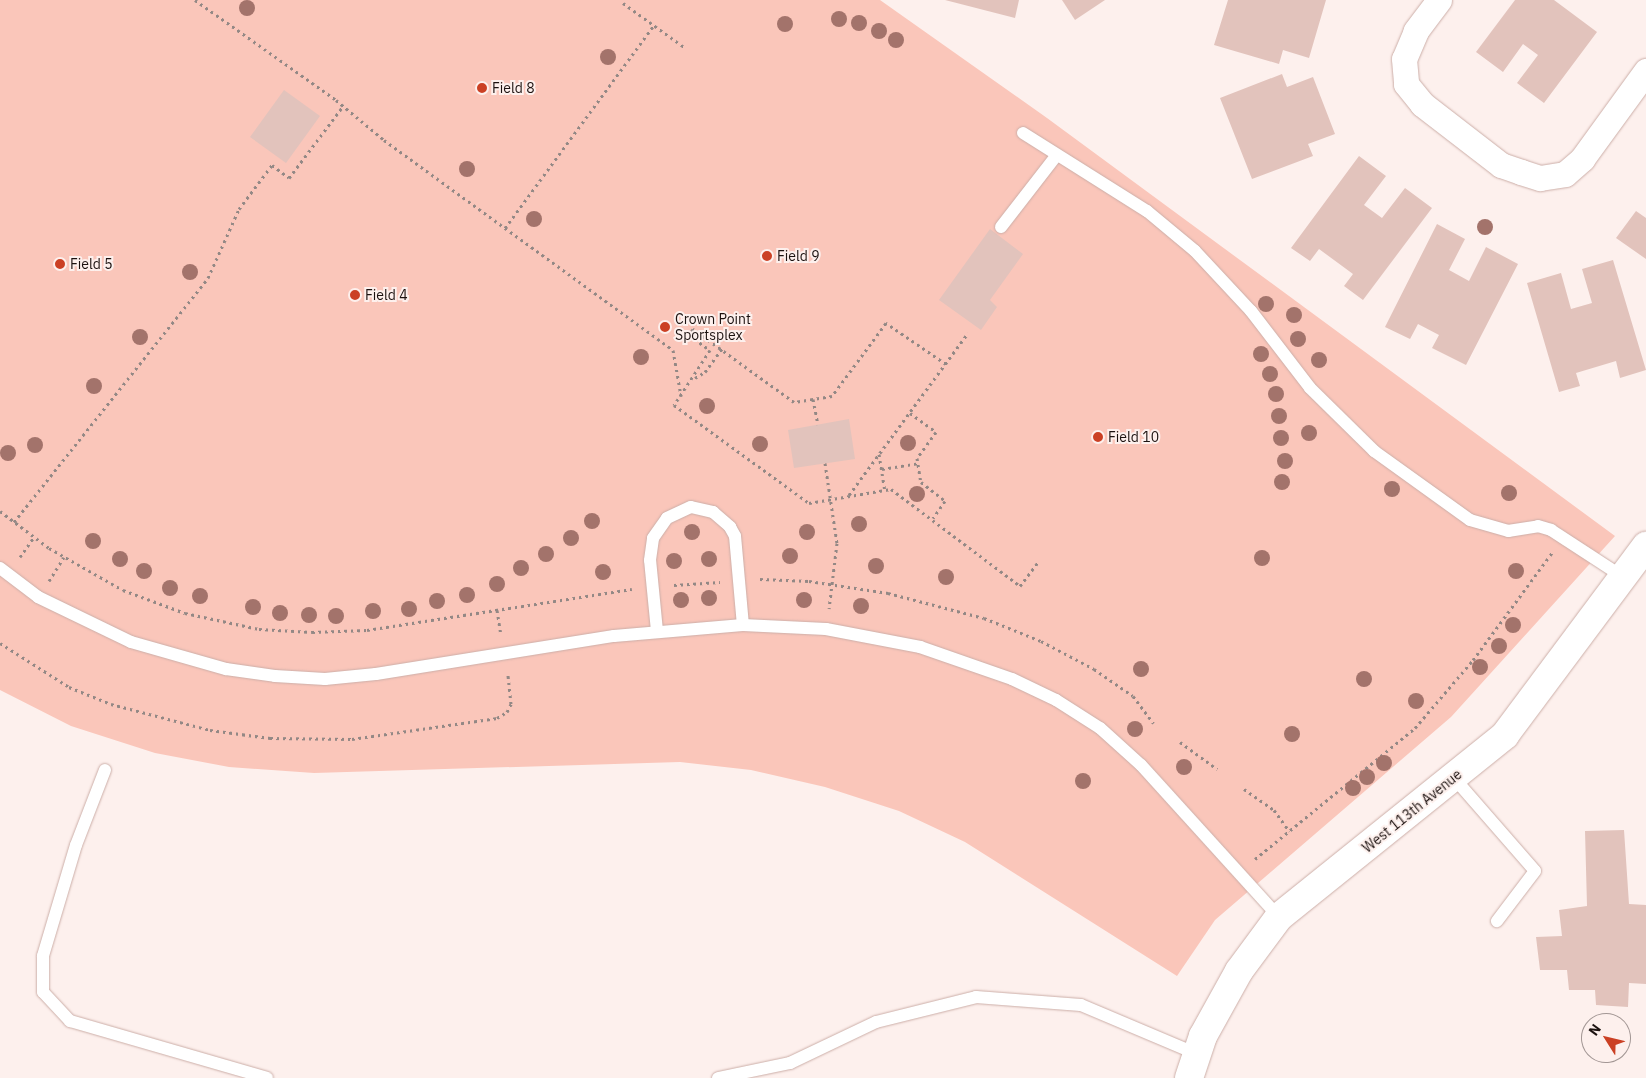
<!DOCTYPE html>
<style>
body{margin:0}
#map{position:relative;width:1646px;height:1078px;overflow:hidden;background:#fdf0ed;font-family:"IBM Plex Sans",sans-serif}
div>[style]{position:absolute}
.green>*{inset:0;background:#fac6ba}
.building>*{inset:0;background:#e2c3bc}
.path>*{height:3px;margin-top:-1.5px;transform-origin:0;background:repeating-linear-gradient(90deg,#938885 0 2.5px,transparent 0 6.5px)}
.roads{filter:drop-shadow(0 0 1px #ccaea8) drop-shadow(0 0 1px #ccaea8)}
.service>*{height:12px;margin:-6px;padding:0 6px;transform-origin:6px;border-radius:6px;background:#fff}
.minor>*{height:25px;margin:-12.5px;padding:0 12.5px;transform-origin:12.5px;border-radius:12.5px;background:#fff}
.tertiary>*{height:28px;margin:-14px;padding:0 14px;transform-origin:14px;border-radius:14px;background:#fff}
.trees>*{width:16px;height:16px;margin:-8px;border-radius:50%;background:#a3736b}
.dots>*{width:14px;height:14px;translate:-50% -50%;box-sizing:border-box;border:2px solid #fdf0ed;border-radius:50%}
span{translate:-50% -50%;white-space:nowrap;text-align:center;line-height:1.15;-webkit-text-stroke:4px #fdf0ed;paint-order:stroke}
.poi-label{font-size:14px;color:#1c1210}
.left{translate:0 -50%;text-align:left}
.street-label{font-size:14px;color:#1c1210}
.north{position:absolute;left:1581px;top:1013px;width:50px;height:50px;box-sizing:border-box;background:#fdf0ed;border:1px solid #a39795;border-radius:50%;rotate:306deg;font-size:14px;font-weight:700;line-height:20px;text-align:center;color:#1c1210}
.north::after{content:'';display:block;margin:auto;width:18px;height:22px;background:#cb4024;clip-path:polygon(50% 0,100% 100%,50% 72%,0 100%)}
</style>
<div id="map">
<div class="green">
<div style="clip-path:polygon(0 0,880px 0,1047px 118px,1615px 536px,1451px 717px,1215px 920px,1177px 976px,965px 842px,899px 811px,825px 787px,751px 770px,680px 762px,314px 773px,229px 767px,155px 753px,71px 726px,0 690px)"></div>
</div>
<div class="building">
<div style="clip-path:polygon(945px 0,1019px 0,1015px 18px)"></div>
<div style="clip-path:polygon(1062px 0,1105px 0,1075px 20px)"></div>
<div style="clip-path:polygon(1228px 0,1326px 0,1309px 58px,1283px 50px,1279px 64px,1214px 45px)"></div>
<div style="clip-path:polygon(1515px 0,1554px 0,1597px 32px,1544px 103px,1517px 83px,1538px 55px,1523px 44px,1503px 72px,1476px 52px)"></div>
<div style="clip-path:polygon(1282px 74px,1287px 87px,1313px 77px,1335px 134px,1308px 144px,1313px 156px,1252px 179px,1220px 98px)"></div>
<div style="clip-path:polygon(284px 90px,320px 116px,286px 163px,250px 137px)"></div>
<div style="clip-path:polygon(1359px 156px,1386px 176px,1364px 205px,1382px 218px,1405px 188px,1432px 208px,1363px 300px,1344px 286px,1353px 274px,1319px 249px,1310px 261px,1291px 248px)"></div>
<div style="clip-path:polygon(1636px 211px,1646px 218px,1646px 259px,1616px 238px)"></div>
<div style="clip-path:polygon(1437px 224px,1465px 239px,1449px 270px,1469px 281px,1486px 247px,1518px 264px,1466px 365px,1432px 348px,1439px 335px,1418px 324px,1410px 339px,1385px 327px)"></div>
<div style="clip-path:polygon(990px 229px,1023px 254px,990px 300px,997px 307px,981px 330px,939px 300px)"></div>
<div style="clip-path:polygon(1613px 260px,1646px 370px,1620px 378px,1616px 361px,1576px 373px,1580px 386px,1559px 392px,1527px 283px,1561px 273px,1571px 309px,1592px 303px,1582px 269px)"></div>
<div style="clip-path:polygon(849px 419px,855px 459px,794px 468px,788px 430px)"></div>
<div style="clip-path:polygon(1624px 830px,1629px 904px,1646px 905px,1646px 984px,1629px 983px,1628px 1007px,1596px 1005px,1595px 990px,1569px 990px,1567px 970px,1540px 970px,1536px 937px,1562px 936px,1559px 910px,1587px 906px,1585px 831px)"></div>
</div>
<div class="path">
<div style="left:195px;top:0;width:173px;rotate:35.3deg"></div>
<div style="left:336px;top:100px;width:62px;rotate:39.8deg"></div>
<div style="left:384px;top:140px;width:357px;rotate:36deg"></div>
<div style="left:673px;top:350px;width:47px;rotate:80.1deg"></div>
<div style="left:623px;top:3px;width:75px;rotate:35.8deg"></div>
<div style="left:505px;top:228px;width:252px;rotate:-53.7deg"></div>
<div style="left:946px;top:364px;width:73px;rotate:-145.7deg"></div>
<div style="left:886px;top:323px;width:91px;rotate:126.5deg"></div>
<div style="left:832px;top:396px;width:38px;rotate:171deg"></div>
<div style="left:794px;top:402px;width:125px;rotate:-144.1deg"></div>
<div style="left:693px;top:329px;width:7px;rotate:124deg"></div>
<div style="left:689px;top:335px;width:26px;rotate:36deg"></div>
<div style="left:710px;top:350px;width:66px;rotate:123.2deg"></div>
<div style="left:674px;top:405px;width:167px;rotate:36deg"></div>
<div style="left:809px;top:503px;width:83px;rotate:-9.7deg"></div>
<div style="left:891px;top:489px;width:161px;rotate:36.9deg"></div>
<div style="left:1020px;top:586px;width:30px;rotate:-53deg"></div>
<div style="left:695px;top:378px;width:12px;rotate:-31deg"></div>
<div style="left:705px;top:372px;width:29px;rotate:-54deg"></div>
<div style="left:813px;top:399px;width:26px;rotate:79deg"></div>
<div style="left:910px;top:413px;width:32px;rotate:36deg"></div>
<div style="left:936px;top:432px;width:32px;rotate:126deg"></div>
<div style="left:917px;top:458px;width:24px;rotate:81deg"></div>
<div style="left:921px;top:482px;width:31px;rotate:38deg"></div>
<div style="left:945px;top:501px;width:21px;rotate:125deg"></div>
<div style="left:879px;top:454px;width:36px;rotate:81deg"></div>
<div style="left:825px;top:463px;width:81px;rotate:81.5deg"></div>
<div style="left:837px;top:543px;width:66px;rotate:96.9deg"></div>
<div style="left:882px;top:469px;width:36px;rotate:-9deg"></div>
<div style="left:849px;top:495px;width:201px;rotate:-53.7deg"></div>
<div style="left:0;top:511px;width:61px;rotate:37.1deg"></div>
<div style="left:49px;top:548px;width:85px;rotate:29.6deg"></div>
<div style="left:123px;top:590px;width:66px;rotate:20.4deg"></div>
<div style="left:185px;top:613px;width:76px;rotate:12.2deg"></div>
<div style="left:259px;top:629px;width:53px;rotate:3.2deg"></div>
<div style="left:312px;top:632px;width:55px;rotate:-2.1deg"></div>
<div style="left:367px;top:630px;width:268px;rotate:-8.8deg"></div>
<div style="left:14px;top:522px;width:312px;rotate:-51.5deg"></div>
<div style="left:208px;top:278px;width:76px;rotate:-65.8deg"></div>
<div style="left:239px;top:209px;width:55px;rotate:-53.1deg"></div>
<div style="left:272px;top:165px;width:21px;rotate:37deg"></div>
<div style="left:289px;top:178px;width:90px;rotate:-53.1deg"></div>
<div style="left:20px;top:557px;width:24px;rotate:-55deg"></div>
<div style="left:760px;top:579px;width:49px;rotate:2.3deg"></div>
<div style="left:809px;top:581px;width:80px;rotate:8.6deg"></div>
<div style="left:888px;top:593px;width:99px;rotate:14.6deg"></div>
<div style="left:984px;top:618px;width:61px;rotate:22deg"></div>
<div style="left:1041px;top:641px;width:60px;rotate:27.8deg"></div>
<div style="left:1094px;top:669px;width:47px;rotate:34.7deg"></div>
<div style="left:1133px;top:696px;width:34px;rotate:53deg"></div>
<div style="left:49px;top:581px;width:28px;rotate:-58deg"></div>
<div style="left:674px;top:585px;width:46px;rotate:-3.7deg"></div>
<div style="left:497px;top:610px;width:24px;rotate:81deg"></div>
<div style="left:0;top:643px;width:82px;rotate:32.5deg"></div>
<div style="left:69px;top:687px;width:45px;rotate:22deg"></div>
<div style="left:111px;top:704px;width:102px;rotate:14.7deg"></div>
<div style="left:210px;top:730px;width:61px;rotate:7.6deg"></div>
<div style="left:270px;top:738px;width:82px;rotate:0.7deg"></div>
<div style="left:352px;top:739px;width:147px;rotate:-8.2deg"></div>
<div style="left:497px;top:718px;width:12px;rotate:-31deg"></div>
<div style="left:507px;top:712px;width:9px;rotate:-63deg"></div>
<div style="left:511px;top:704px;width:29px;rotate:-96deg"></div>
<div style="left:1180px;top:742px;width:46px;rotate:36.1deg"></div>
<div style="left:1244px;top:789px;width:37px;rotate:35deg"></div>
<div style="left:1274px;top:810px;width:26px;rotate:54deg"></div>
<div style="left:1255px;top:859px;width:207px;rotate:-39.3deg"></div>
<div style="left:1415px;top:728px;width:89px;rotate:-49.5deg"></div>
<div style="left:1473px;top:660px;width:133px;rotate:-53.6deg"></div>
</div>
<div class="roads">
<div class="service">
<div style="left:1023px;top:133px;width:146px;rotate:32.2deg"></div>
<div style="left:1147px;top:211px;width:62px;rotate:39.8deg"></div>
<div style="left:1195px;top:251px;width:82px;rotate:47deg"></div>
<div style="left:1251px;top:311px;width:97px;rotate:52.5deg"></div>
<div style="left:1310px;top:388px;width:90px;rotate:44.5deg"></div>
<div style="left:1374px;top:451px;width:118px;rotate:35.7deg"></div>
<div style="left:1470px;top:520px;width:40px;rotate:16deg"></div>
<div style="left:1508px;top:531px;width:30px;rotate:-9deg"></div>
<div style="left:1538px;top:526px;width:14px;rotate:17deg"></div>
<div style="left:1551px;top:530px;width:86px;rotate:33.1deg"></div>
<div style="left:1001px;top:227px;width:90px;rotate:-52.2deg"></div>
<div style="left:0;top:568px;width:48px;rotate:37.3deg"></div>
<div style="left:38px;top:597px;width:103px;rotate:25.8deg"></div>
<div style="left:131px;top:642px;width:99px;rotate:15.9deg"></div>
<div style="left:226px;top:669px;width:49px;rotate:8.1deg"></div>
<div style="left:275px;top:676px;width:50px;rotate:3.4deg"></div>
<div style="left:325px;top:679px;width:51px;rotate:-5.6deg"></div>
<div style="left:376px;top:674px;width:241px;rotate:-9.1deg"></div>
<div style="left:614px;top:636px;width:129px;rotate:-4.9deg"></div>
<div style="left:743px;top:625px;width:83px;rotate:2.8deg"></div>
<div style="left:826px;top:629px;width:96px;rotate:10.8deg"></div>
<div style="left:920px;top:647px;width:97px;rotate:19.2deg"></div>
<div style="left:1012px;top:679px;width:49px;rotate:25.5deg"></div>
<div style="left:1056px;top:700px;width:52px;rotate:32.5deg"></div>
<div style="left:1100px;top:728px;width:55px;rotate:42.1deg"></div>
<div style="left:1141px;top:765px;width:205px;rotate:47.8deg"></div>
<div style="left:657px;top:631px;width:71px;rotate:-95.6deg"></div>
<div style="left:650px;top:560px;width:22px;rotate:-82deg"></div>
<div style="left:653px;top:538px;width:24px;rotate:-55deg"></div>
<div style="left:667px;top:518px;width:26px;rotate:-25deg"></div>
<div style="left:691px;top:507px;width:23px;rotate:13deg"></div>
<div style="left:713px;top:512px;width:23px;rotate:41deg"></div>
<div style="left:730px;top:527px;width:10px;rotate:61deg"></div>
<div style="left:735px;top:536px;width:89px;rotate:84.9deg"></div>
<div style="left:105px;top:770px;width:80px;rotate:111.1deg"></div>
<div style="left:76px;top:845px;width:116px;rotate:106.6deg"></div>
<div style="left:43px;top:956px;width:36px;rotate:90deg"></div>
<div style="left:43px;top:992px;width:40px;rotate:47deg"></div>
<div style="left:70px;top:1021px;width:205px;rotate:16.1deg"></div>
<div style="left:1454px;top:778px;width:123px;rotate:48.9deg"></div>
<div style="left:1535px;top:871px;width:63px;rotate:127.2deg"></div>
<div style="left:718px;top:1078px;width:74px;rotate:-11.8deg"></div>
<div style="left:790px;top:1063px;width:95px;rotate:-25.5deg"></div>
<div style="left:876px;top:1022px;width:103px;rotate:-14deg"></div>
<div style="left:976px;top:997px;width:105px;rotate:4.4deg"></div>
<div style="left:1081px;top:1005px;width:126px;rotate:22.9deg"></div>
</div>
<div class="minor">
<div style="left:1439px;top:0;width:39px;rotate:127deg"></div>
<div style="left:1416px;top:31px;width:30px;rotate:113deg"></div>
<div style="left:1404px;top:59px;width:25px;rotate:85deg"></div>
<div style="left:1406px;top:84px;width:26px;rotate:51deg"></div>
<div style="left:1422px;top:104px;width:100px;rotate:37.7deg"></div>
<div style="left:1501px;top:165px;width:21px;rotate:19deg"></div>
<div style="left:1521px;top:172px;width:20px;rotate:18deg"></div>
<div style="left:1540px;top:178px;width:25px;rotate:-9deg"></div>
<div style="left:1565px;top:174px;width:23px;rotate:-41deg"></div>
<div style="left:1582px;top:159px;width:109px;rotate:-54deg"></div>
</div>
<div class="tertiary">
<div style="left:1189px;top:1078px;width:44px;rotate:-71.6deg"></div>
<div style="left:1203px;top:1036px;width:74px;rotate:-61deg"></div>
<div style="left:1239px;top:971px;width:67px;rotate:-53.5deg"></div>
<div style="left:1279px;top:917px;width:290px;rotate:-38.8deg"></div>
<div style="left:1505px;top:735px;width:236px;rotate:-53.3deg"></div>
</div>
</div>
<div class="trees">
<div style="left:247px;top:8px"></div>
<div style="left:839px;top:19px"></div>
<div style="left:859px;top:23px"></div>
<div style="left:785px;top:24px"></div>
<div style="left:879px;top:31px"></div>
<div style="left:896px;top:40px"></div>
<div style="left:608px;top:57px"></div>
<div style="left:467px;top:169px"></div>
<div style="left:534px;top:219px"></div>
<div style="left:1485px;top:227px"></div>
<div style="left:190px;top:272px"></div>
<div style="left:1266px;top:304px"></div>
<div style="left:1294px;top:315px"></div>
<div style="left:140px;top:337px"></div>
<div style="left:1298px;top:339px"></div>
<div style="left:1261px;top:354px"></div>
<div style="left:641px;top:357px"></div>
<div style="left:1319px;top:360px"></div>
<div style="left:1270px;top:374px"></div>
<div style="left:94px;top:386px"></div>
<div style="left:1276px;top:394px"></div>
<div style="left:707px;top:406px"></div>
<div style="left:1279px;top:416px"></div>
<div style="left:1309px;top:433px"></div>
<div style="left:1281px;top:438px"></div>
<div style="left:908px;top:443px"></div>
<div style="left:760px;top:444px"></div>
<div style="left:35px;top:445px"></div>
<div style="left:8px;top:453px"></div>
<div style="left:1285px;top:461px"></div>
<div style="left:1282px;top:482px"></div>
<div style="left:1392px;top:489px"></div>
<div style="left:1509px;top:493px"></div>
<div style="left:917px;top:494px"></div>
<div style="left:592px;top:521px"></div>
<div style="left:859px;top:524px"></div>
<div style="left:692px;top:532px"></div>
<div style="left:807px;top:532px"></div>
<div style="left:571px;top:538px"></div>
<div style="left:93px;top:541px"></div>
<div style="left:546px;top:554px"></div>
<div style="left:790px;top:556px"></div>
<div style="left:1262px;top:558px"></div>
<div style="left:120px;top:559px"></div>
<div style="left:709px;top:559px"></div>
<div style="left:674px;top:561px"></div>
<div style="left:876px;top:566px"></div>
<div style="left:521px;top:568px"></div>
<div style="left:144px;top:571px"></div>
<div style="left:1516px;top:571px"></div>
<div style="left:603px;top:572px"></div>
<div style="left:946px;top:577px"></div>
<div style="left:497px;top:584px"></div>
<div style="left:170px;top:588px"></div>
<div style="left:467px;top:595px"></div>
<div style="left:200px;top:596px"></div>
<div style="left:709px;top:598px"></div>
<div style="left:681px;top:600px"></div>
<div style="left:804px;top:600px"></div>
<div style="left:437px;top:601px"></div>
<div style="left:861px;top:606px"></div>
<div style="left:253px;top:607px"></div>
<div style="left:409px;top:609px"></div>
<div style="left:373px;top:611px"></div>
<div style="left:280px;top:613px"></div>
<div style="left:309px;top:615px"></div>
<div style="left:336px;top:616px"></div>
<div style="left:1513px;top:625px"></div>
<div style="left:1499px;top:646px"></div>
<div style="left:1480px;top:667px"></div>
<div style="left:1141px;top:669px"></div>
<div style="left:1364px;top:679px"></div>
<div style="left:1416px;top:701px"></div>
<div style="left:1135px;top:729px"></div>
<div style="left:1292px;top:734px"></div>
<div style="left:1384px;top:763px"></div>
<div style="left:1184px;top:767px"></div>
<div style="left:1367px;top:777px"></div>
<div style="left:1083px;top:781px"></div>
<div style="left:1353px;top:788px"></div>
</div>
<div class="dots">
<div style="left:482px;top:88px;background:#cb4024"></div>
<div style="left:767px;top:256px;background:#cb4024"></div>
<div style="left:60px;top:264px;background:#cb4024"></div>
<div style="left:355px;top:295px;background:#cb4024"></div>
<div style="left:665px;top:327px;background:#cb4024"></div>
<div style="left:1098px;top:437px;background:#cb4024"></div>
</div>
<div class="poi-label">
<span class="left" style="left:492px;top:88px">Field 8</span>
<span class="left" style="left:777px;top:256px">Field 9</span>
<span class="left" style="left:70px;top:264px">Field 5</span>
<span class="left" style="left:365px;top:295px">Field 4</span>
<span class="left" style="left:675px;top:327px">Crown Point<br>Sportsplex</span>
<span class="left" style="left:1108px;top:437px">Field 10</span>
</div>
<div class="street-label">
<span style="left:1412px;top:811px;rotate:-39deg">West 113th Avenue</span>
</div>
<div class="north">N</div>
</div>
